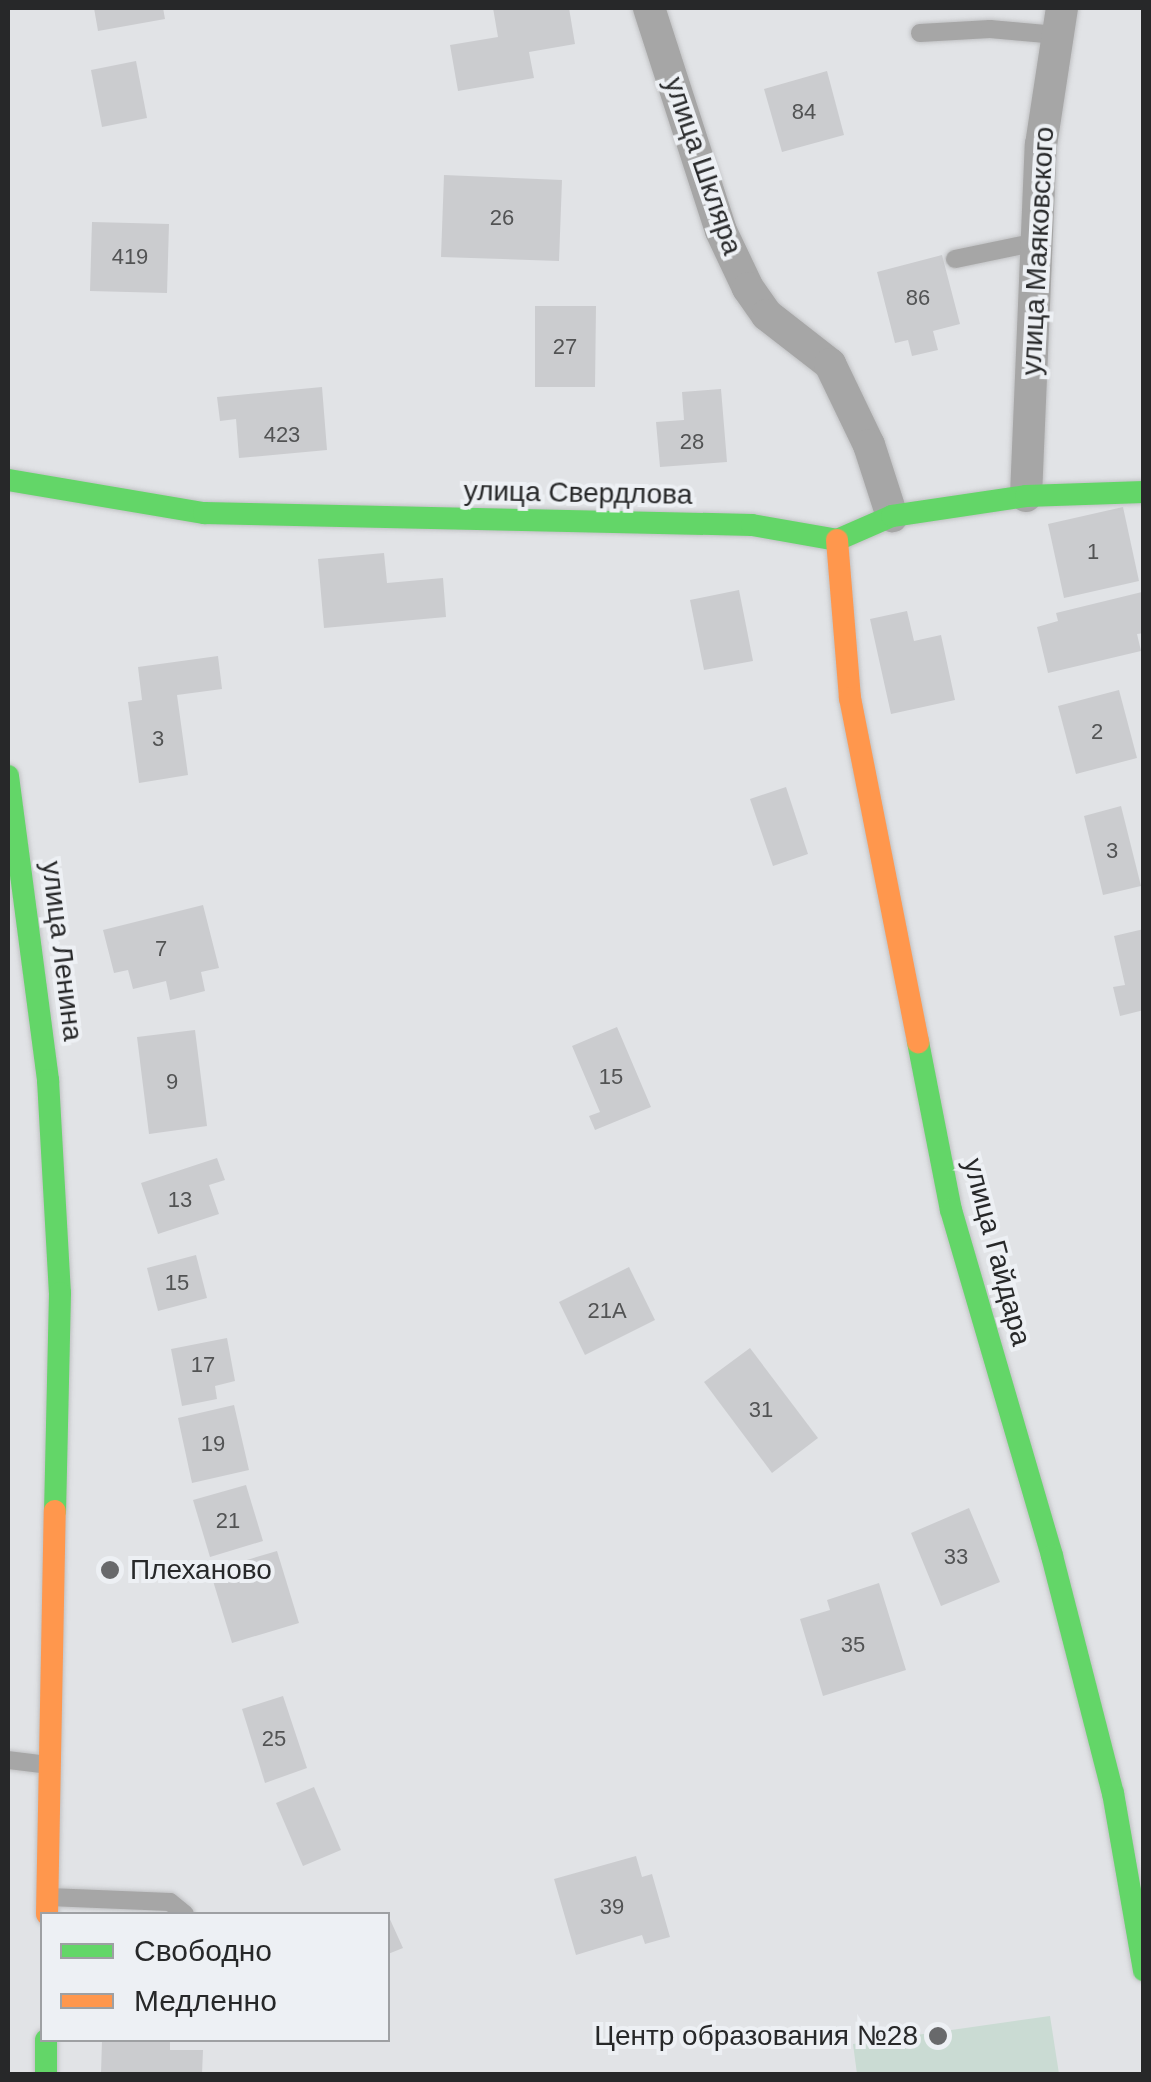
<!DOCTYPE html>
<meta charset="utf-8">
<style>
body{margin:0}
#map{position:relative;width:1151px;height:2082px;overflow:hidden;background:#e1e3e6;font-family:Helvetica,sans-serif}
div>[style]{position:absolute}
.green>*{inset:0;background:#cadbd3}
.building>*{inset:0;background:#cbcccf}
.roads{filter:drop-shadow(0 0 2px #c0c1c3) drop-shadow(0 0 2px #c0c1c3)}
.lane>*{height:18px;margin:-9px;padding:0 9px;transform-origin:9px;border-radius:9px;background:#a6a6a6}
.street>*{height:32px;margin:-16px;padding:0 16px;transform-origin:16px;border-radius:16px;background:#a6a6a6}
.fast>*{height:22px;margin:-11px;padding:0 11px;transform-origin:11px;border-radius:11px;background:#63d668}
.slow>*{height:22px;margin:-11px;padding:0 11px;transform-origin:11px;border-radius:11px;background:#ff974d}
.dots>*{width:28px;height:28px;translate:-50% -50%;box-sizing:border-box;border:5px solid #edf0f4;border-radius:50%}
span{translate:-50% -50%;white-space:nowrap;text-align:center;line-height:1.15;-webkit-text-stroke:8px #edf0f4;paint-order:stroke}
.number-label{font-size:22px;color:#525354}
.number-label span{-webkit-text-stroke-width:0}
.street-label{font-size:28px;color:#272829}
.poi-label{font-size:28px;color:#272829}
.left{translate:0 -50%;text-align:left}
.right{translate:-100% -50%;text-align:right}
.frame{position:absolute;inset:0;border:10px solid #272829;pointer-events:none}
.legend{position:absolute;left:40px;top:1912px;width:350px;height:130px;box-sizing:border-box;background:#edf0f4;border:2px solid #9ea0a3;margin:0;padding:12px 18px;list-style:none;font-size:30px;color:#272829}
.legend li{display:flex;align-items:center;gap:20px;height:50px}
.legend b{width:50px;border:2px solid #9ea0a3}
</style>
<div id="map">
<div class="green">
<div style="clip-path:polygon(1050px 2016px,1059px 2074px,857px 2074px,853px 2044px)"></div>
</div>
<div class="building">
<div style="clip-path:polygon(94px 8px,163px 8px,165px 19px,98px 31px)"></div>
<div style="clip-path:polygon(493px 8px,569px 8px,575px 44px,529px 52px,534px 78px,458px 91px,450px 45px,498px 37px)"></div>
<div style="clip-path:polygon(136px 61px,147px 118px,102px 127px,91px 70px)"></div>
<div style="clip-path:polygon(827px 71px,844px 135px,782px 152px,764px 89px)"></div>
<div style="clip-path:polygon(444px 175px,562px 180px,559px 261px,441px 257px)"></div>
<div style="clip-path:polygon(92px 222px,169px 224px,167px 293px,90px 291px)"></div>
<div style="clip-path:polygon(942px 255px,960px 324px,933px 331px,938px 350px,912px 356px,908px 340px,895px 343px,877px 272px)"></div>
<div style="clip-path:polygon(535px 306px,596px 306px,595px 387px,535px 387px)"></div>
<div style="clip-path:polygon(322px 387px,327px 450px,239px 458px,236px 419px,220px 421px,217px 397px)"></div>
<div style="clip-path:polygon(721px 389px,727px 462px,660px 467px,656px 422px,684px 420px,682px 392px)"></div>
<div style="clip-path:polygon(1123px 507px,1139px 581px,1064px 598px,1048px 524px)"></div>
<div style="clip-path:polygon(384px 553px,387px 583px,443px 578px,446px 617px,324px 628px,318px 559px)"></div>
<div style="clip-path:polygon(739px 590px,753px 661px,704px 670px,690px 600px)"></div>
<div style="clip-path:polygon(1142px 592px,1144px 633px,1137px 634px,1141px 651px,1048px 673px,1037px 627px,1058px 621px,1056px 613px)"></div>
<div style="clip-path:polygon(907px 611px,914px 641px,941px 635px,955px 700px,891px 714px,870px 619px)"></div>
<div style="clip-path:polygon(218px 656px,222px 689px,177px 695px,188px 775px,139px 783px,128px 702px,142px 700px,138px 667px)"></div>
<div style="clip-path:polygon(1119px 690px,1137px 758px,1076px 774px,1058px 706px)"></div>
<div style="clip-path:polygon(786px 787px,808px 854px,773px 866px,750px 799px)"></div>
<div style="clip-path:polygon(1121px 806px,1141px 886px,1103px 895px,1084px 816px)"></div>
<div style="clip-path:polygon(203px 905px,219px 968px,201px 972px,205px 991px,170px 1000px,166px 981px,133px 989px,128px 970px,114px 973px,103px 930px)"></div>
<div style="clip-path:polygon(1144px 929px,1144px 1010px,1120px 1016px,1113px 987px,1125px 985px,1114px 936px)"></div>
<div style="clip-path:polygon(617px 1027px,651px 1107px,595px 1130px,589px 1116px,600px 1112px,572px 1046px)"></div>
<div style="clip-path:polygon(195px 1030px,207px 1126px,149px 1134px,137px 1037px)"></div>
<div style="clip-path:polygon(217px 1158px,225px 1180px,209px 1185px,219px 1214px,158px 1234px,141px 1183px)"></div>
<div style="clip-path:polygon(196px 1255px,207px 1298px,158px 1311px,147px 1268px)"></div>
<div style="clip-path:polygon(629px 1267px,655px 1320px,585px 1355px,559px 1302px)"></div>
<div style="clip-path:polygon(227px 1338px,235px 1381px,215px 1386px,217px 1399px,182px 1406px,171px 1349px)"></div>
<div style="clip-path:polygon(750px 1348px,818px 1438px,772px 1473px,704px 1382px)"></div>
<div style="clip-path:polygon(234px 1405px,249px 1470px,192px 1483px,178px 1418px)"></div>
<div style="clip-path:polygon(246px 1485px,263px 1541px,210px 1557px,193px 1500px)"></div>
<div style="clip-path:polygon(969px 1508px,1000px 1582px,941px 1606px,911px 1533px)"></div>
<div style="clip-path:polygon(277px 1551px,299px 1623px,232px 1643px,210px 1571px)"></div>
<div style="clip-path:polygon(879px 1583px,906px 1670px,823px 1696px,800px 1619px,830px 1610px,827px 1600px)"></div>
<div style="clip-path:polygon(283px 1696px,307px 1768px,265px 1783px,242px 1709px)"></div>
<div style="clip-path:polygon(314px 1787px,341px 1850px,303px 1866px,276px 1803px)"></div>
<div style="clip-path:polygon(636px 1856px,642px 1877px,652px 1874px,670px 1937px,645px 1944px,642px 1935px,576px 1955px,554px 1879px)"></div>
<div style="clip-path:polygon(388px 1915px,403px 1948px,388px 1954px)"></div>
<div style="clip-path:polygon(102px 2040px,170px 2040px,170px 2050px,203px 2050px,202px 2074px,101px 2074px)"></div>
</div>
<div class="roads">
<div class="lane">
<div style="left:920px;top:33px;width:70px;rotate:-3.3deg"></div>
<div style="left:990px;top:29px;width:67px;rotate:5.1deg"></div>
<div style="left:955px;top:259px;width:84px;rotate:-11.7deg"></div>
<div style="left:8px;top:1760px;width:39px;rotate:7deg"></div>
<div style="left:49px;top:1897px;width:121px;rotate:2.4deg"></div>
<div style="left:170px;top:1902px;width:19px;rotate:39deg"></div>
</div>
<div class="street">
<div style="left:649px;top:8px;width:234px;rotate:72.1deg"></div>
<div style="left:721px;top:231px;width:63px;rotate:64.7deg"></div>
<div style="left:748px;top:288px;width:33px;rotate:55deg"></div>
<div style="left:767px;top:315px;width:80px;rotate:37.9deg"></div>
<div style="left:830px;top:364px;width:90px;rotate:64.3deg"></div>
<div style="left:869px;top:445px;width:75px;rotate:72.1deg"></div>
<div style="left:1026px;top:496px;width:351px;rotate:-87.6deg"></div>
<div style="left:1041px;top:145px;width:139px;rotate:-81.3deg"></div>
</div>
<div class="fast">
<div style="left:8px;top:480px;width:199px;rotate:9.6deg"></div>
<div style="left:204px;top:513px;width:548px;rotate:1.25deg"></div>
<div style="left:752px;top:525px;width:86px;rotate:10deg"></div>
<div style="left:837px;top:540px;width:60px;rotate:-23.6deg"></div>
<div style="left:892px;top:516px;width:135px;rotate:-8.5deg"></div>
<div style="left:1026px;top:496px;width:118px;rotate:-1.9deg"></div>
<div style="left:8px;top:776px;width:307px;rotate:82.5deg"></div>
<div style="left:48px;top:1080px;width:213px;rotate:86.8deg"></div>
<div style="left:60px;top:1293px;width:218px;rotate:91.3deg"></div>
<div style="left:918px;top:1042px;width:171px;rotate:78.9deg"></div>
<div style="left:951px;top:1210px;width:360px;rotate:73.7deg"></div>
<div style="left:1052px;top:1556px;width:245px;rotate:75.6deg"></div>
<div style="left:1113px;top:1793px;width:180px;rotate:80.1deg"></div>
<div style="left:46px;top:2040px;width:34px;rotate:90deg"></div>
</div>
<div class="slow">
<div style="left:837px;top:540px;width:159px;rotate:85.3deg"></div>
<div style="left:850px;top:698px;width:351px;rotate:78.8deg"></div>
<div style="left:47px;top:1914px;width:403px;rotate:-88.9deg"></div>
</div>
</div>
<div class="dots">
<div style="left:110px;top:1570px;background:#68696b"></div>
<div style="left:938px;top:2036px;background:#68696b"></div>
</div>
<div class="number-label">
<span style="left:804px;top:112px">84</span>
<span style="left:502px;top:218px">26</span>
<span style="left:130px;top:257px">419</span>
<span style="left:918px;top:298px">86</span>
<span style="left:565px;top:347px">27</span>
<span style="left:282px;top:435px">423</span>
<span style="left:692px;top:442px">28</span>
<span style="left:1093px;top:552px">1</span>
<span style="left:1097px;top:732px">2</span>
<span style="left:158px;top:739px">3</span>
<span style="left:1112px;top:851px">3</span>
<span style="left:161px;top:949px">7</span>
<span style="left:611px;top:1077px">15</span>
<span style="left:172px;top:1082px">9</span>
<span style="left:180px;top:1200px">13</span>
<span style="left:177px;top:1283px">15</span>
<span style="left:607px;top:1311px">21А</span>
<span style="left:203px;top:1365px">17</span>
<span style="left:761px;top:1410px">31</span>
<span style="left:213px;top:1444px">19</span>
<span style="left:228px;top:1521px">21</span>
<span style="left:956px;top:1557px">33</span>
<span style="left:853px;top:1645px">35</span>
<span style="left:274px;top:1739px">25</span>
<span style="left:612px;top:1907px">39</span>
</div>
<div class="street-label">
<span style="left:703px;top:166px;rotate:71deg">улица Шкляра</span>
<span style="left:1038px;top:251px;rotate:-87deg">улица Маяковского</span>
<span style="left:578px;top:493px;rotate:1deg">улица Свердлова</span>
<span style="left:62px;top:951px;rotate:83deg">улица Ленина</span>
<span style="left:997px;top:1252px;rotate:75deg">улица Гайдара</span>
</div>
<div class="poi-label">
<span class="left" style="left:130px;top:1570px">Плеханово</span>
<span class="right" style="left:918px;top:2036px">Центр образования №28</span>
</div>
<div class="frame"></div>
<ul class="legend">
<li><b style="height:12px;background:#63d668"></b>Свободно</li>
<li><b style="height:12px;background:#ff974d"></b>Медленно</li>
</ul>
</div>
